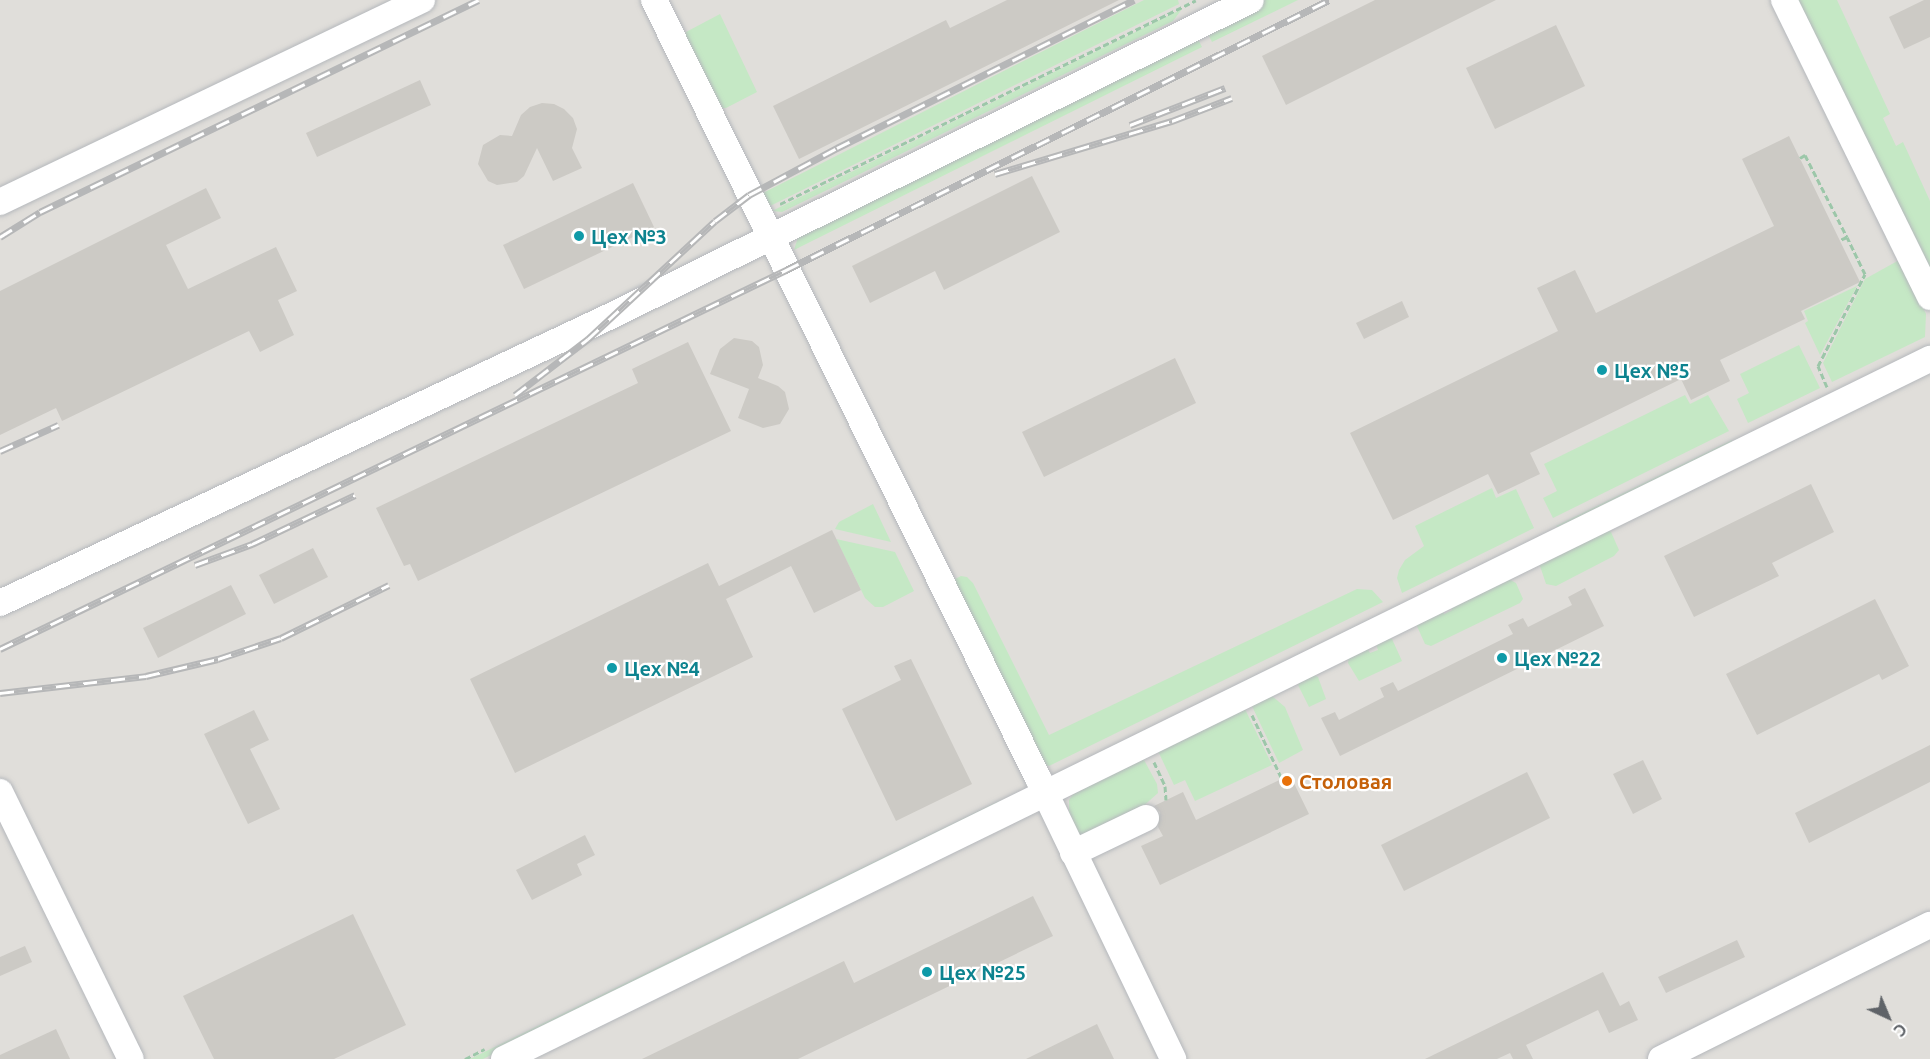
<!DOCTYPE html>
<meta charset="utf-8">
<style>
body{margin:0}
#map{position:relative;width:1930px;height:1059px;overflow:hidden;background:#f1efe8;font-family:Ubuntu,sans-serif}
div>[style]{position:absolute}
.industrial>*{inset:0;background:#e0deda}
.green>*{inset:0;background:#c5e8c5}
.building>*{inset:0;background:#cccac5}
.path>*{height:3px;margin-top:-1.5px;transform-origin:0;background:repeating-linear-gradient(90deg,#9cc7a9 0 6px,transparent 0 9px)}
.roads{filter:drop-shadow(0 0 2px #b5b8bc) drop-shadow(0 0 2px #b5b8bc)}
.minor>*{height:26px;margin:-13px;padding:0 13px;transform-origin:13px;border-radius:13px;background:#fff}
.rail>*{height:7px;margin-top:-3.5px;transform-origin:0;background:repeating-linear-gradient(90deg,#fff 0 14px,#b6b7b8 0 28px);box-sizing:border-box;border-block:2px solid #b6b7b8}
.dots>*{width:16px;height:16px;translate:-50% -50%;box-sizing:border-box;border:3px solid #fff;border-radius:50%}
span{translate:-50% -50%;white-space:nowrap;text-align:center;line-height:1.15;-webkit-text-stroke:4.5px #fff;paint-order:stroke}
.culture-label{font-size:20px;color:#0d838f;font-weight:700}
.left{translate:0 -50%;text-align:left}
.food-label{font-size:20px;color:#c56008;font-weight:700}
.north{position:absolute;left:1858px;top:987px;width:60px;height:60px;-webkit-text-stroke:4px #fff;paint-order:stroke;rotate:136deg;font-size:16px;font-weight:700;line-height:24px;text-align:center;color:#5f6368}
.north::after{content:'';display:block;margin:auto;width:21px;height:27px;background:#5f6368;clip-path:polygon(50% 0,100% 100%,50% 72%,0 100%)}
</style>
<div id="map">
<div class="industrial">
<div style="clip-path:polygon(0 0,1930px 0,1930px 1059px,0 1059px)"></div>
</div>
<div class="green">
<div style="clip-path:polygon(1144px 0,1178px 0,1179px 4px,766px 208px,759px 195px)"></div>
<div style="clip-path:polygon(1262px 0,1298px 0,1212px 42px,1205px 28px)"></div>
<div style="clip-path:polygon(1793px 0,1837px 0,1890px 114px,1883px 118px,1896px 146px,1903px 142px,1930px 201px,1930px 280px)"></div>
<div style="clip-path:polygon(1182px 9px,1173px 21px,782px 212px,772px 211px)"></div>
<div style="clip-path:polygon(720px 14px,757px 92px,726px 108px,719px 108px,684px 39px,686px 32px)"></div>
<div style="clip-path:polygon(1195px 33px,1202px 47px,794px 250px,799px 234px)"></div>
<div style="clip-path:polygon(1901px 259px,1926px 314px,1925px 337px,1832px 382px,1823px 363px,1865px 279px)"></div>
<div style="clip-path:polygon(1857px 286px,1820px 355px,1805px 323px,1808px 321px,1804px 311px)"></div>
<div style="clip-path:polygon(1799px 345px,1820px 388px,1748px 423px,1737px 399px,1749px 393px,1740px 374px)"></div>
<div style="clip-path:polygon(1685px 395px,1690px 404px,1708px 395px,1729px 431px,1553px 518px,1543px 498px,1557px 491px,1544px 464px)"></div>
<div style="clip-path:polygon(1732px 440px,1733px 444px,1560px 529px,1556px 526px)"></div>
<div style="clip-path:polygon(1492px 488px,1496px 498px,1516px 489px,1534px 528px,1402px 593px,1397px 578px,1399px 570px,1405px 560px,1424px 546px,1415px 526px)"></div>
<div style="clip-path:polygon(873px 504px,891px 542px,835px 529px,839px 522px)"></div>
<div style="clip-path:polygon(1605px 529px,1611px 532px,1619px 550px,1614px 556px,1556px 586px,1546px 584px,1539px 563px)"></div>
<div style="clip-path:polygon(836px 539px,895px 552px,914px 591px,883px 607px,875px 607px,865px 598px)"></div>
<div style="clip-path:polygon(961px 576px,967px 577px,973px 583px,1049px 735px,1357px 589px,1372px 590px,1383px 602px,1049px 766px,1042px 763px,953px 580px)"></div>
<div style="clip-path:polygon(1505px 577px,1516px 583px,1523px 599px,1520px 603px,1431px 646px,1425px 644px,1416px 624px,1442px 609px,1444px 614px,1452px 610px,1450px 605px)"></div>
<div style="clip-path:polygon(1388px 638px,1392px 639px,1402px 661px,1359px 681px,1348px 663px,1349px 658px,1367px 648px,1370px 653px,1378px 650px,1376px 644px)"></div>
<div style="clip-path:polygon(1313px 674px,1318px 677px,1326px 699px,1309px 707px,1298px 685px,1301px 679px)"></div>
<div style="clip-path:polygon(1272px 696px,1285px 707px,1303px 750px,1279px 763px,1251px 704px)"></div>
<div style="clip-path:polygon(1244px 707px,1272px 765px,1195px 801px,1185px 780px,1174px 785px,1158px 751px)"></div>
<div style="clip-path:polygon(1143px 758px,1157px 784px,1158px 793px,1140px 809px,1081px 837px,1069px 820px,1069px 800px,1073px 794px)"></div>
<div style="clip-path:polygon(999px 801px,991px 810px,483px 1059px,470px 1059px)"></div>
</div>
<div class="building">
<div style="clip-path:polygon(1007px 0,1119px 0,799px 159px,773px 106px,946px 20px,950px 28px)"></div>
<div style="clip-path:polygon(1375px 0,1496px 0,1286px 105px,1262px 56px)"></div>
<div style="clip-path:polygon(1924px 0,1930px 0,1930px 37px,1904px 49px,1889px 17px)"></div>
<div style="clip-path:polygon(1556px 25px,1585px 86px,1495px 129px,1466px 68px)"></div>
<div style="clip-path:polygon(420px 80px,431px 105px,317px 157px,306px 133px)"></div>
<div style="clip-path:polygon(542px 103px,554px 104px,564px 109px,573px 118px,577px 129px,572px 148px,582px 168px,553px 181px,537px 148px,524px 176px,517px 182px,497px 185px,488px 181px,478px 164px,483px 145px,500px 135px,512px 136px,521px 115px,530px 107px)"></div>
<div style="clip-path:polygon(1789px 136px,1860px 282px,1801px 311px,1805px 319px,1720px 360px,1730px 381px,1691px 400px,1681px 379px,1530px 453px,1540px 474px,1498px 494px,1488px 474px,1393px 520px,1350px 433px,1558px 331px,1537px 288px,1575px 270px,1596px 313px,1774px 226px,1742px 159px)"></div>
<div style="clip-path:polygon(1032px 176px,1060px 232px,944px 290px,935px 271px,870px 303px,852px 266px)"></div>
<div style="clip-path:polygon(633px 183px,654px 227px,524px 289px,503px 245px)"></div>
<div style="clip-path:polygon(206px 188px,221px 218px,166px 245px,188px 289px,276px 247px,297px 291px,278px 300px,294px 335px,260px 352px,249px 331px,62px 421px,56px 408px,0 435px,0 291px)"></div>
<div style="clip-path:polygon(1402px 301px,1409px 317px,1364px 339px,1356px 323px)"></div>
<div style="clip-path:polygon(734px 338px,752px 341px,759px 347px,763px 365px,758px 378px,778px 386px,785px 392px,789px 409px,780px 424px,763px 428px,738px 418px,749px 389px,710px 374px,720px 349px)"></div>
<div style="clip-path:polygon(688px 342px,731px 431px,418px 581px,410px 564px,404px 566px,376px 508px,638px 383px,632px 369px)"></div>
<div style="clip-path:polygon(1175px 358px,1196px 403px,1044px 477px,1022px 432px)"></div>
<div style="clip-path:polygon(1811px 484px,1834px 532px,1772px 563px,1779px 576px,1694px 617px,1664px 556px)"></div>
<div style="clip-path:polygon(832px 530px,861px 590px,814px 613px,791px 566px,726px 599px,753px 657px,515px 773px,470px 679px,708px 563px,719px 586px)"></div>
<div style="clip-path:polygon(313px 548px,328px 577px,274px 604px,259px 575px)"></div>
<div style="clip-path:polygon(231px 585px,246px 614px,158px 658px,143px 628px)"></div>
<div style="clip-path:polygon(1585px 588px,1604px 626px,1340px 756px,1321px 718px,1335px 712px,1339px 720px,1384px 697px,1380px 688px,1393px 682px,1398px 691px,1513px 634px,1508px 625px,1523px 618px,1528px 627px,1572px 605px,1568px 597px)"></div>
<div style="clip-path:polygon(1875px 599px,1909px 666px,1882px 680px,1879px 674px,1757px 735px,1726px 674px)"></div>
<div style="clip-path:polygon(911px 659px,972px 784px,896px 821px,842px 709px,901px 680px,894px 666px)"></div>
<div style="clip-path:polygon(254px 710px,269px 740px,250px 749px,280px 809px,248px 824px,204px 734px)"></div>
<div style="clip-path:polygon(1930px 745px,1930px 782px,1809px 843px,1795px 813px)"></div>
<div style="clip-path:polygon(1643px 760px,1662px 799px,1633px 814px,1613px 774px)"></div>
<div style="clip-path:polygon(1527px 772px,1550px 818px,1404px 891px,1381px 845px)"></div>
<div style="clip-path:polygon(1290px 775px,1309px 814px,1160px 885px,1141px 846px,1163px 836px,1158px 827px,1160px 812px,1154px 806px,1183px 792px,1196px 820px)"></div>
<div style="clip-path:polygon(585px 835px,595px 855px,577px 864px,582px 875px,532px 900px,516px 870px)"></div>
<div style="clip-path:polygon(1033px 896px,1053px 936px,798px 1059px,642px 1059px,844px 961px,854px 983px)"></div>
<div style="clip-path:polygon(353px 914px,406px 1025px,334px 1059px,214px 1059px,183px 996px)"></div>
<div style="clip-path:polygon(1737px 940px,1745px 957px,1666px 993px,1658px 977px)"></div>
<div style="clip-path:polygon(25px 946px,32px 962px,0 976px,0 957px)"></div>
<div style="clip-path:polygon(1603px 972px,1620px 1006px,1629px 1001px,1638px 1020px,1609px 1033px,1598px 1010px,1526px 1045px,1533px 1059px,1513px 1059px,1510px 1053px,1497px 1059px,1425px 1059px)"></div>
<div style="clip-path:polygon(1097px 1024px,1114px 1059px,1026px 1059px)"></div>
<div style="clip-path:polygon(56px 1029px,70px 1059px,0 1059px,0 1055px)"></div>
</div>
<div class="path">
<div style="left:1800px;top:158px;width:6px;rotate:-31deg"></div>
<div style="left:1805px;top:155px;width:92px;rotate:62.9deg"></div>
<div style="left:780px;top:204px;width:463px;rotate:-26.1deg"></div>
<div style="left:1827px;top:387px;width:23px;rotate:-113deg"></div>
<div style="left:1818px;top:366px;width:103px;rotate:-62.9deg"></div>
<div style="left:1865px;top:274px;width:41px;rotate:-115.9deg"></div>
<div style="left:1847px;top:237px;width:8px;rotate:157deg"></div>
<div style="left:1252px;top:715px;width:71px;rotate:64.9deg"></div>
<div style="left:1154px;top:762px;width:26px;rotate:65deg"></div>
<div style="left:1165px;top:786px;width:14px;rotate:86deg"></div>
<div style="left:465px;top:1059px;width:22px;rotate:-27deg"></div>
</div>
<div class="roads">
<div class="minor">
<div style="left:654px;top:0;width:868px;rotate:63.73deg"></div>
<div style="left:1038px;top:778px;width:312px;rotate:64.3deg"></div>
<div style="left:1784px;top:0;width:331px;rotate:63.8deg"></div>
<div style="left:0;top:202px;width:468px;rotate:-25.6deg"></div>
<div style="left:0;top:603px;width:680px;rotate:-25.17deg"></div>
<div style="left:615px;top:314px;width:709px;rotate:-26.28deg"></div>
<div style="left:0;top:792px;width:297px;rotate:63.9deg"></div>
<div style="left:1073px;top:853px;width:81px;rotate:-25.6deg"></div>
<div style="left:504px;top:1059px;width:1589px;rotate:-26.15deg"></div>
<div style="left:1661px;top:1059px;width:301px;rotate:-26.5deg"></div>
</div>
</div>
<div class="rail">
<div style="left:1130px;top:125px;width:102px;rotate:-21.3deg"></div>
<div style="left:995px;top:174px;width:185px;rotate:-16.7deg"></div>
<div style="left:1172px;top:121px;width:64px;rotate:-21deg"></div>
<div style="left:0;top:237px;width:47px;rotate:-32deg"></div>
<div style="left:40px;top:212px;width:487px;rotate:-25.8deg"></div>
<div style="left:515px;top:395px;width:92px;rotate:-37.5deg"></div>
<div style="left:588px;top:339px;width:173px;rotate:-42.9deg"></div>
<div style="left:715px;top:221px;width:43px;rotate:-37.4deg"></div>
<div style="left:749px;top:195px;width:100px;rotate:-28.1deg"></div>
<div style="left:837px;top:148px;width:332px;rotate:-26.5deg"></div>
<div style="left:0;top:451px;width:64px;rotate:-24.1deg"></div>
<div style="left:195px;top:565px;width:61px;rotate:-20.2deg"></div>
<div style="left:252px;top:544px;width:114px;rotate:-25.4deg"></div>
<div style="left:0;top:649px;width:873px;rotate:-25.74deg"></div>
<div style="left:786px;top:270px;width:606px;rotate:-26.44deg"></div>
<div style="left:0;top:693px;width:147px;rotate:-6.6deg"></div>
<div style="left:146px;top:676px;width:74px;rotate:-13.3deg"></div>
<div style="left:218px;top:659px;width:66px;rotate:-18.4deg"></div>
<div style="left:281px;top:638px;width:120px;rotate:-26.1deg"></div>
</div>
<div class="dots">
<div style="left:579px;top:236px;background:#0f9aa8"></div>
<div style="left:1602px;top:370px;background:#0f9aa8"></div>
<div style="left:1502px;top:658px;background:#0f9aa8"></div>
<div style="left:612px;top:668px;background:#0f9aa8"></div>
<div style="left:1287px;top:781px;background:#e8710a"></div>
<div style="left:927px;top:972px;background:#0f9aa8"></div>
</div>
<div class="culture-label">
<span class="left" style="left:591px;top:236px">Цех №3</span>
<span class="left" style="left:1614px;top:370px">Цех №5</span>
<span class="left" style="left:1514px;top:658px">Цех №22</span>
<span class="left" style="left:624px;top:668px">Цех №4</span>
<span class="left" style="left:939px;top:972px">Цех №25</span>
</div>
<div class="food-label">
<span class="left" style="left:1299px;top:781px">Столовая</span>
</div>
<div class="north">С</div>
</div>
